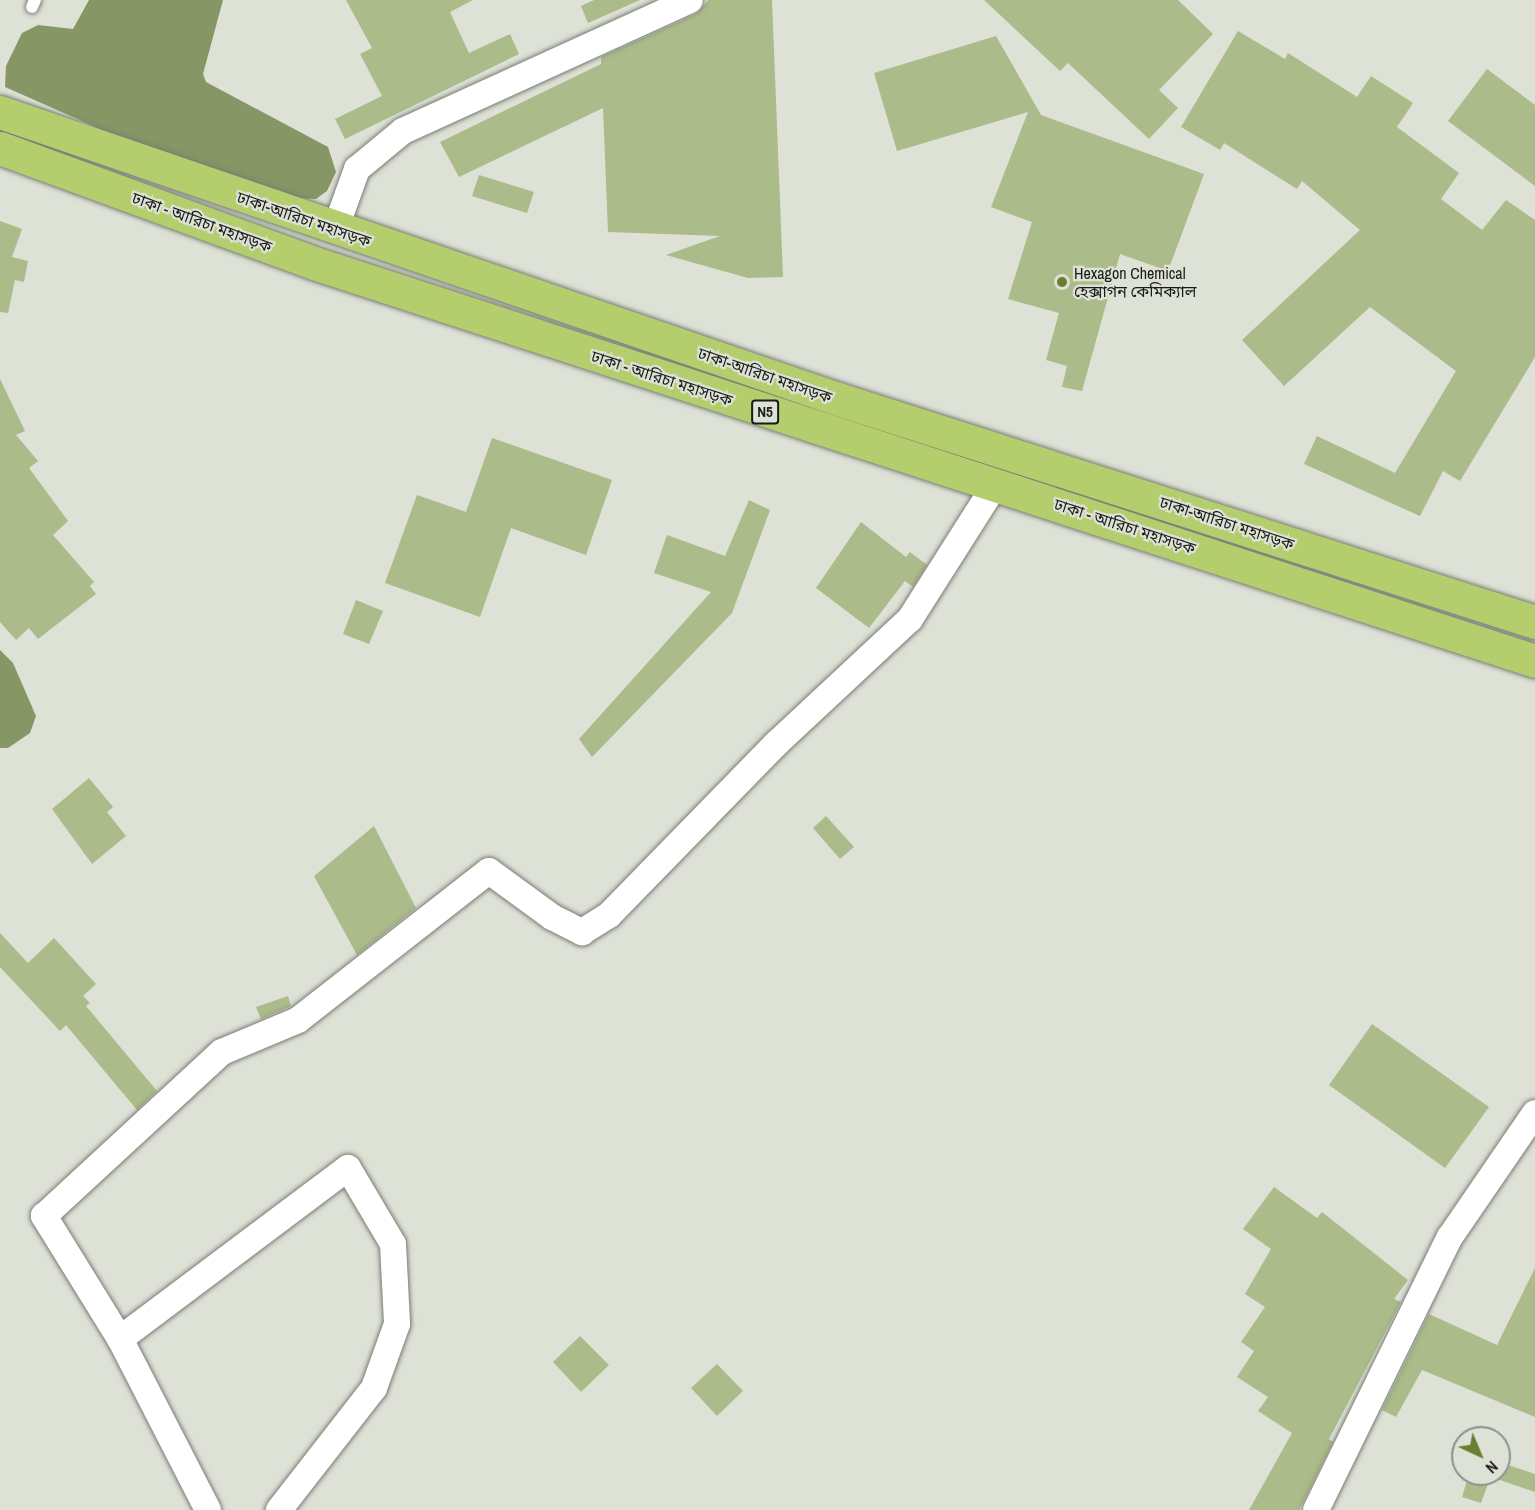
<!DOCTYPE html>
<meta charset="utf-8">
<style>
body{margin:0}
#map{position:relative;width:1535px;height:1510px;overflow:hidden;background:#dde1d6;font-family:"Archivo Narrow","Noto Sans Bengali",sans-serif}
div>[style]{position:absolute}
.water>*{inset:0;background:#869665}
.building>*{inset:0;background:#abbb89}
.roads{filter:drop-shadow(0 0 2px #797d73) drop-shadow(0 0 2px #797d73)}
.service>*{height:12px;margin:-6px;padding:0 6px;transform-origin:6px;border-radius:6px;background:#fff}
.minor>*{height:26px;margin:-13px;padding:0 13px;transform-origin:13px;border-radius:13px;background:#fff}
.trunk>*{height:33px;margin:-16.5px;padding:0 16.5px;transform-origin:16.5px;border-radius:16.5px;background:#b4ce6e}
.dots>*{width:16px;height:16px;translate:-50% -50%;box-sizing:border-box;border:3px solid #dde1d6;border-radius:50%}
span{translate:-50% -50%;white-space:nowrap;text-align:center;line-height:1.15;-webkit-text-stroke:4.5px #dde1d6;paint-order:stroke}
.shield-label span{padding:2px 4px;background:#dde1d6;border:2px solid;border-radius:4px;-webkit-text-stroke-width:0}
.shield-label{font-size:15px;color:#191b17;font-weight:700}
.street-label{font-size:16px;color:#191b17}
.poi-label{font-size:16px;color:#191b17}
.left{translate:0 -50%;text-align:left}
.north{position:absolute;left:1451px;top:1426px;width:60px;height:60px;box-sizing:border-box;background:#dde1d6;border:2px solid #8f928a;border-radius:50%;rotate:136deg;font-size:16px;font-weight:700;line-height:24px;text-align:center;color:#191b17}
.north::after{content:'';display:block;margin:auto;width:21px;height:27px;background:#697e2f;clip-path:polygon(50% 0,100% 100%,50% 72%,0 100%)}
</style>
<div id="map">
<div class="water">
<div style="clip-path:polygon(89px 0,223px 0,203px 74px,206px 82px,328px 147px,336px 172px,327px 191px,316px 199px,294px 198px,125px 140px,5px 87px,6px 66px,22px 33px,38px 25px,73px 29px)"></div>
<div style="clip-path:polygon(0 650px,13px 663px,36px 716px,30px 733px,8px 748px,0 748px)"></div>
</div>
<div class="building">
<div style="clip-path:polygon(346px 0,473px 0,450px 12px,469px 53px,510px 34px,519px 54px,345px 139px,335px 119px,382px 96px,360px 54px,372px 48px)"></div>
<div style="clip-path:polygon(594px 0,640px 0,588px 23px,581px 6px)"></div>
<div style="clip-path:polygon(708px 0,772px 0,783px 277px,748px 278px,666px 255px,720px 236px,608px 232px,603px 108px,459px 177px,440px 142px,601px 64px,601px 57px,696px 14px)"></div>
<div style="clip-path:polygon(984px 0,1178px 0,1213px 34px,1159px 90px,1178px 108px,1149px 139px,1068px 63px,1060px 71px)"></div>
<div style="clip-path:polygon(1238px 31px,1285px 59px,1288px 53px,1357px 97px,1371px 76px,1413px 103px,1397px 127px,1459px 173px,1441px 199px,1482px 230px,1506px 200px,1535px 220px,1535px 357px,1460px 481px,1443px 471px,1420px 516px,1304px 464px,1317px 436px,1395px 473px,1456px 371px,1370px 307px,1284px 386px,1242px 340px,1360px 230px,1302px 181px,1297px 189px,1224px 143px,1220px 150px,1181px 127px)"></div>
<div style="clip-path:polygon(996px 36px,1041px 115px,1204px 174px,1168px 271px,1120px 254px,1082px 391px,1062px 387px,1067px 366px,1046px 360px,1059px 313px,1008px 299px,1032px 222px,991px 207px,1028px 112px,897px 151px,874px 73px)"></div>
<div style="clip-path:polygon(1487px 69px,1535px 105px,1535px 186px,1448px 121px)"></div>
<div style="clip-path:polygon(479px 175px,534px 192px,527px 213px,472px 196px)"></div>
<div style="clip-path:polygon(0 221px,22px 229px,12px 257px,28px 261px,24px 282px,15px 280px,8px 313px,0 312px)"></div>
<div style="clip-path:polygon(0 379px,25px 431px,16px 435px,38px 461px,29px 468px,68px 521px,53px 535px,94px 582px,90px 586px,96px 594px,38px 639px,29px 628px,16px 640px,0 622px)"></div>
<div style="clip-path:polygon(492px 438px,612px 480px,586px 555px,511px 528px,480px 617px,385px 583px,417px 495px,466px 512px)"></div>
<div style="clip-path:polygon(749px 500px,770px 510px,732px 613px,592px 757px,579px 739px,711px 592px,654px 573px,667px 535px,725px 556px)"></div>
<div style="clip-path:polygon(861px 522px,906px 557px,910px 552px,927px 565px,913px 587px,905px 581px,869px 628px,816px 588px)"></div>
<div style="clip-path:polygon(356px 600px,383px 611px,369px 644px,343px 634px)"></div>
<div style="clip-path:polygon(89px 778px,113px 807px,107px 812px,126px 836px,92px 864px,52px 809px)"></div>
<div style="clip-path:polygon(826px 816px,854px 847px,840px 859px,813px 828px)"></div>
<div style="clip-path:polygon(374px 826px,416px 908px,357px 955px,314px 876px)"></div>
<div style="clip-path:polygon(0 933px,28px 963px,54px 938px,96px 984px,83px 996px,90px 1003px,86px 1006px,157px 1091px,137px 1110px,66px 1025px,60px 1031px,0 967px)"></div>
<div style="clip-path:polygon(288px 996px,291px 1006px,261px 1019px,256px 1007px)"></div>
<div style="clip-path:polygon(1372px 1024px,1489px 1107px,1445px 1168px,1329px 1085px)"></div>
<div style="clip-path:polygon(1274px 1187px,1317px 1218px,1322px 1212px,1408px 1280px,1394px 1299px,1401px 1302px,1329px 1439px,1333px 1442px,1299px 1510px,1249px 1510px,1292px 1433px,1258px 1411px,1268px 1397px,1237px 1377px,1254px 1351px,1241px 1342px,1265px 1307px,1245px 1294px,1271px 1249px,1243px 1229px)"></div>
<div style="clip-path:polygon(1535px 1268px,1535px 1417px,1422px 1370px,1396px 1417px,1382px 1410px,1429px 1314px,1497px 1345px)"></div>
<div style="clip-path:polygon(580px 1336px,609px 1365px,581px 1392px,553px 1362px)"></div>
<div style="clip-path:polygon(717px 1364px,743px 1391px,717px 1416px,691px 1388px)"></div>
<div style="clip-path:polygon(1502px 1463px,1535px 1474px,1535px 1492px,1497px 1479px)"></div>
<div style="clip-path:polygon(1469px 1474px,1489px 1481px,1481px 1503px,1462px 1497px)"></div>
</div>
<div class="roads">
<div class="service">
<div style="left:32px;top:7px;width:8px;rotate:-67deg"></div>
</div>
<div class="minor">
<div style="left:335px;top:230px;width:65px;rotate:-70.2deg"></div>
<div style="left:357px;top:169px;width:60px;rotate:-39.6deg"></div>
<div style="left:403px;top:131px;width:315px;rotate:-24.5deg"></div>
<div style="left:120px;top:1339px;width:285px;rotate:-36.9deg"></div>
<div style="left:348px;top:1168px;width:88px;rotate:59.4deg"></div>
<div style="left:393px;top:1244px;width:80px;rotate:87.1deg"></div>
<div style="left:397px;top:1324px;width:68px;rotate:109.8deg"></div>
<div style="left:374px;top:1388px;width:155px;rotate:127.9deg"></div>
<div style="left:208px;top:1510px;width:192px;rotate:-117.2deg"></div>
<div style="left:120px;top:1339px;width:145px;rotate:-121.7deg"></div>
<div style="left:44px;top:1216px;width:242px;rotate:-42.7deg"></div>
<div style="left:222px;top:1052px;width:82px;rotate:-22.8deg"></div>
<div style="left:298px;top:1020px;width:242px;rotate:-38deg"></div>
<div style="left:489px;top:871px;width:78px;rotate:36.1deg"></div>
<div style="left:552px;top:917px;width:34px;rotate:27deg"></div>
<div style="left:582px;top:932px;width:32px;rotate:-32deg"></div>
<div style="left:609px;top:915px;width:239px;rotate:-45.7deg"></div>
<div style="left:776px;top:744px;width:183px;rotate:-43deg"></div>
<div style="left:910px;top:619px;width:159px;rotate:-57.6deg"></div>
<div style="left:1316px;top:1510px;width:304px;rotate:-63.9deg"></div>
<div style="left:1450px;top:1237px;width:150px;rotate:-55.6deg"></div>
</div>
<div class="trunk">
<div style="left:0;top:112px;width:883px;rotate:18.91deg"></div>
<div style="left:835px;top:398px;width:735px;rotate:17.74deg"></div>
<div style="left:0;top:148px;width:334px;rotate:20.1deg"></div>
<div style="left:314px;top:263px;width:1284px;rotate:18.05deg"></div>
</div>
</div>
<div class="dots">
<div style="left:1062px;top:282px;background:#697e2f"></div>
</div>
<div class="shield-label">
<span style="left:765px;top:412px">N5</span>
</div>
<div class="street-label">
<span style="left:304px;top:219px;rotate:19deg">ঢাকা-আরিচা মহাসড়ক</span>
<span style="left:202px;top:222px;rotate:20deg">ঢাকা - আরিচা মহাসড়ক</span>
<span style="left:765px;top:375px;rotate:19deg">ঢাকা-আরিচা মহাসড়ক</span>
<span style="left:662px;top:378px;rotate:18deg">ঢাকা - আরিচা মহাসড়ক</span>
<span style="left:1227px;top:523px;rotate:18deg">ঢাকা-আরিচা মহাসড়ক</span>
<span style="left:1125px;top:526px;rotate:18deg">ঢাকা - আরিচা মহাসড়ক</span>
</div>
<div class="poi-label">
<span class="left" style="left:1074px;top:282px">Hexagon Chemical<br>হেক্সাগন কেমিক্যাল</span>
</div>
<div class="north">N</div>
</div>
